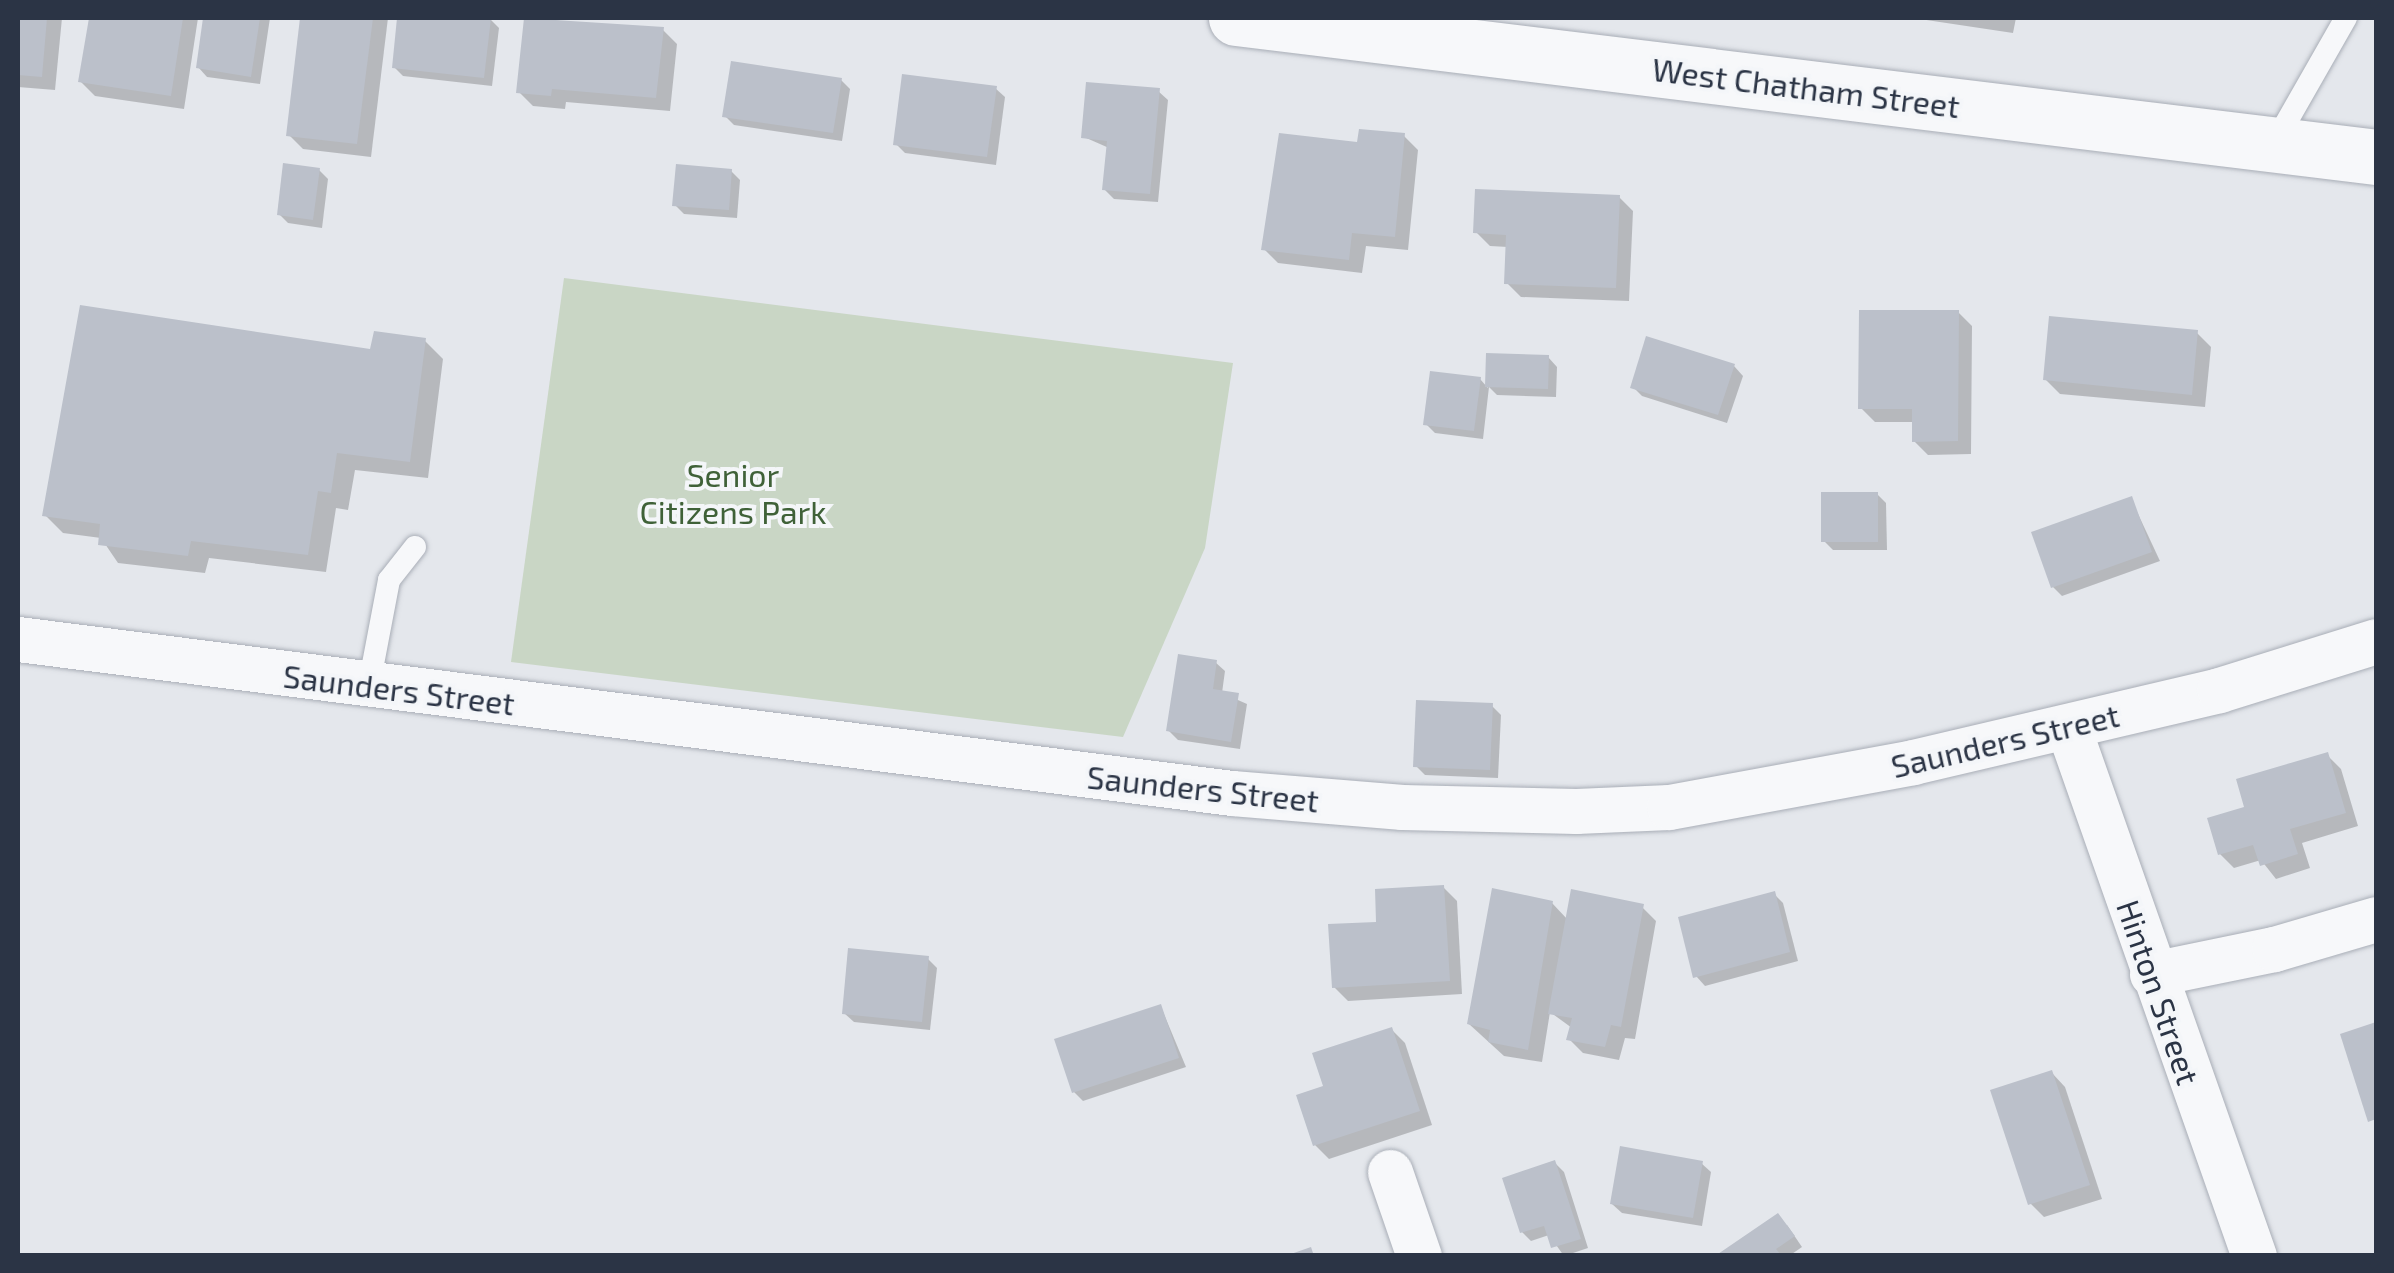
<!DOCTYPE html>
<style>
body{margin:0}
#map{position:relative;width:2394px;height:1273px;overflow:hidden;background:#e4e7ec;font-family:"Exo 2",sans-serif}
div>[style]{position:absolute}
.green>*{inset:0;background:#c9d6c5}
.shadow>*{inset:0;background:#0003}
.building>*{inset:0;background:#bbc0ca}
.roads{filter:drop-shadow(0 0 2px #a9aeb7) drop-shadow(0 0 2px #a9aeb7)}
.service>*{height:22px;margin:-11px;padding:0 11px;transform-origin:11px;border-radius:11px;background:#f7f8fa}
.minor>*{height:45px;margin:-22.5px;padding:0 22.5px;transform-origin:22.5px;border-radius:22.5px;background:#f7f8fa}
.tertiary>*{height:55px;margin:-27.5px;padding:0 27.5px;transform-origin:27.5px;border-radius:27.5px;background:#f7f8fa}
span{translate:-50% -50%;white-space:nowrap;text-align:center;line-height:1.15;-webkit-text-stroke:8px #f4f6f9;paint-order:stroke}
.street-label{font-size:32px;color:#2b3445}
.park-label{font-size:32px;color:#3f6138}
.frame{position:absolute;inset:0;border:20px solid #2b3445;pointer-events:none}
</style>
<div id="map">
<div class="green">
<div style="clip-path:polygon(564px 278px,1233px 363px,1205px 548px,1123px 737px,511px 662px)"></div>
</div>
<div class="shadow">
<div style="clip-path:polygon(18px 18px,62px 18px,55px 90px,18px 87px)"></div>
<div style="clip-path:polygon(124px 18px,198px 18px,184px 109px,95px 96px,81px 82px)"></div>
<div style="clip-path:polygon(206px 18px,270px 18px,260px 84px,207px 77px,198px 67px)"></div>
<div style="clip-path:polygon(303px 18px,388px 18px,371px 157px,303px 149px,289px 135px)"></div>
<div style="clip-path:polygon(400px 18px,490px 19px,499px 28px,492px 86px,403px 76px,394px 67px)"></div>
<div style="clip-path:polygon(527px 18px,663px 30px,677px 44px,670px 111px,566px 102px,565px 109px,533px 106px,519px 92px)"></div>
<div style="clip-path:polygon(1913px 18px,2016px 18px,2013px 33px)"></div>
<div style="clip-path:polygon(841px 80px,850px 89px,842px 141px,734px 125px,725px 116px)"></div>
<div style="clip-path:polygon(995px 88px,1005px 97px,996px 165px,905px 153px,896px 144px)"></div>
<div style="clip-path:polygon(1158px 91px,1168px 100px,1158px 202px,1114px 199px,1105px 190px,1109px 148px,1084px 137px)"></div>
<div style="clip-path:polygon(1404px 136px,1418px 150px,1408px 250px,1366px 246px,1362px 273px,1278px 263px,1264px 249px,1359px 145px)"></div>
<div style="clip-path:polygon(319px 170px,328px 179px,322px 228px,288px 223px,279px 214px)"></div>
<div style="clip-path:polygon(731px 171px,740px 180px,737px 218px,684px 214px,675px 205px)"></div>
<div style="clip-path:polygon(1619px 197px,1633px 211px,1629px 301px,1521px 297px,1507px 283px,1508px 247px,1490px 246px,1476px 232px)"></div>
<div style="clip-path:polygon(1958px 312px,1972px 326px,1971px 454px,1928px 455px,1914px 441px,1914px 422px,1875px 422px,1861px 408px)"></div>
<div style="clip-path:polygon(2197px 333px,2211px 347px,2205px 407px,2060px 394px,2046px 380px)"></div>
<div style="clip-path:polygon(424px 340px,443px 359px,428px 478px,355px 470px,348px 510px,336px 508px,326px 572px,209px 558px,205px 573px,118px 563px,101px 538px,63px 533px,45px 515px,371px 352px)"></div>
<div style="clip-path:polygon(1489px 355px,1548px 357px,1557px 367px,1556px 397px,1497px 395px,1489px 387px,1483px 439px,1435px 433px,1426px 424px,1480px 379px,1488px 388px)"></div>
<div style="clip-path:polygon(1734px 366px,1743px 376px,1727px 423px,1642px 396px,1633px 387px)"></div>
<div style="clip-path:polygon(1877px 494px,1886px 503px,1887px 550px,1833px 550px,1824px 541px)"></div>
<div style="clip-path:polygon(2131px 499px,2160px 561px,2062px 596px,2053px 587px)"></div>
<div style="clip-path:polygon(1215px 662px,1225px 671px,1222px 693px,1247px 704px,1240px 749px,1178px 740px,1169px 731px)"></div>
<div style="clip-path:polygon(1492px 706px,1501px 715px,1498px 778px,1425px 775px,1416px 766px)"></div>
<div style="clip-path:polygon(2327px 755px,2341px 769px,2358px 826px,2302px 843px,2310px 868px,2276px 879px,2261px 860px,2234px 868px,2220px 854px)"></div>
<div style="clip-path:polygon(1443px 887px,1457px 901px,1462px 994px,1348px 1001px,1334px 987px,1379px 924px)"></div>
<div style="clip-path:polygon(1774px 894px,1783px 903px,1798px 961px,1705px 986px,1696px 976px)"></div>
<div style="clip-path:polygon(1552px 903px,1568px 920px,1642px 907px,1656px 921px,1635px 1039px,1625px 1038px,1619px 1060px,1583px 1053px,1569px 1039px,1572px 1028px,1550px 1012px,1542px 1062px,1504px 1056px,1469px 1024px)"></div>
<div style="clip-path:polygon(928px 959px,937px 968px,930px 1030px,854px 1022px,844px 1013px)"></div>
<div style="clip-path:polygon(1161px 1007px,1186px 1067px,1083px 1101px,1074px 1092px)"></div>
<div style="clip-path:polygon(2376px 1025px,2376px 1126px,2343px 1035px)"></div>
<div style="clip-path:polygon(1391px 1029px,1405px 1043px,1432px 1125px,1329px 1159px,1315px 1145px,1326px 1088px)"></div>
<div style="clip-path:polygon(2052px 1073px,2065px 1087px,2102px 1199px,2044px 1217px,2030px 1203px)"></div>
<div style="clip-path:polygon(1555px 1163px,1564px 1172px,1588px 1248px,1564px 1256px,1549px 1235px,1531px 1241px,1522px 1232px)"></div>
<div style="clip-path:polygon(1701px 1163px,1711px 1172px,1702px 1226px,1622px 1213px,1612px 1204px)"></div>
<div style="clip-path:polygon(1787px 1225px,1802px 1247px,1789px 1256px,1720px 1256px)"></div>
</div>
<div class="building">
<div style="clip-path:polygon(18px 18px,47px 18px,42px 77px,18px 75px)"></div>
<div style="clip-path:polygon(89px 18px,183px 18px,171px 96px,78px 82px)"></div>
<div style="clip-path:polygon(203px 18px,260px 18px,251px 77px,196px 68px)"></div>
<div style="clip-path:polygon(300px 18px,373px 18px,357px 144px,286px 136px)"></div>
<div style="clip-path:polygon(397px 18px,491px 18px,484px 78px,392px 68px)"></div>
<div style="clip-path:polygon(524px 18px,664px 27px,656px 98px,552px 89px,551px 96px,516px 93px)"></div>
<div style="clip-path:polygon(731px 61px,842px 78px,833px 133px,722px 117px)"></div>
<div style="clip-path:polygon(902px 74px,997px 86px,987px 157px,893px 145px)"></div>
<div style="clip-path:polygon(1086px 82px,1160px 88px,1150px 194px,1102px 190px,1107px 141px,1081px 138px)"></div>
<div style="clip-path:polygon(1359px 129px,1405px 133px,1395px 237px,1352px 233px,1349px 260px,1261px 250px,1279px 133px,1357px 142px)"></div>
<div style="clip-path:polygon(283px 163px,320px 168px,313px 220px,277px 215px)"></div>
<div style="clip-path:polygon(676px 164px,732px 169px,729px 210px,672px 206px)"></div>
<div style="clip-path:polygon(1475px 189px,1620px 195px,1616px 288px,1504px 284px,1506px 235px,1473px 233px)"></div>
<div style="clip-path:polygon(80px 305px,370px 349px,374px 331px,426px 338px,410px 462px,337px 453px,331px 493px,318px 491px,308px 555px,191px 541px,188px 556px,98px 545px,100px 524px,42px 516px)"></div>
<div style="clip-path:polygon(1859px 310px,1959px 310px,1958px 441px,1912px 442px,1912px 409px,1858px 409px)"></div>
<div style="clip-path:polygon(2049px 316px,2198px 330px,2192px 395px,2043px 380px)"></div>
<div style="clip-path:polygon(1646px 336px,1735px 364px,1718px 415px,1630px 388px)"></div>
<div style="clip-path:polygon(1486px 353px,1549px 355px,1548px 389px,1485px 387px)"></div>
<div style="clip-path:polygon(1430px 371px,1481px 377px,1474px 431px,1423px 425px)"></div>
<div style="clip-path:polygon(1821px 492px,1878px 492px,1878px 542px,1821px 542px)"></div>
<div style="clip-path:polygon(2132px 496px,2152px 552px,2051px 588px,2031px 532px)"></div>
<div style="clip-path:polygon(1178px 654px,1217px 660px,1213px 689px,1239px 693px,1231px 742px,1166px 731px)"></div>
<div style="clip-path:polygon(1416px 700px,1493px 703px,1490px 770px,1413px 767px)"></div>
<div style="clip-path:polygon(2328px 752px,2346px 813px,2290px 829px,2298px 854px,2260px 866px,2253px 845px,2218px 855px,2207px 818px,2244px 807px,2236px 779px)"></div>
<div style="clip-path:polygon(1444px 885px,1450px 981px,1332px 988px,1328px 924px,1376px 922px,1375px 889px)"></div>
<div style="clip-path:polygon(1492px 888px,1553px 901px,1528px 1050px,1488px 1042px,1490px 1030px,1467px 1024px)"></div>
<div style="clip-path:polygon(1571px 889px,1644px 904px,1621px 1027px,1611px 1025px,1605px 1047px,1566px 1040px,1572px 1018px,1548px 1014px)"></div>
<div style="clip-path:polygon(1775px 891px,1790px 952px,1693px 978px,1678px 917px)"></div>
<div style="clip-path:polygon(848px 948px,929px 956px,922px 1022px,842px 1014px)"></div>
<div style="clip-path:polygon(1161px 1004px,1179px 1058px,1072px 1093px,1054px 1039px)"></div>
<div style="clip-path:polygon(2376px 1022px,2376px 1119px,2368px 1122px,2340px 1034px)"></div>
<div style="clip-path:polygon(1392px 1027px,1420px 1111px,1313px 1146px,1296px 1095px,1323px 1086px,1312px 1053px)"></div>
<div style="clip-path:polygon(2052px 1070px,2090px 1185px,2028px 1205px,1990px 1090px)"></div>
<div style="clip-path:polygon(1620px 1146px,1703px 1161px,1693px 1218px,1610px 1204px)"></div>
<div style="clip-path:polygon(1555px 1160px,1581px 1239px,1551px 1248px,1544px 1226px,1520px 1233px,1502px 1178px)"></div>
<div style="clip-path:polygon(1778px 1213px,1795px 1236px,1776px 1249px,1782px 1256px,1715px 1256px)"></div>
<div style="clip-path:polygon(1311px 1247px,1314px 1256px,1289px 1256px,1288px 1255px)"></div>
</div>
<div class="roads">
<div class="service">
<div style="left:2274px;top:144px;width:145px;rotate:-60.3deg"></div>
<div style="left:369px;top:685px;width:107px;rotate:-79.2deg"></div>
<div style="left:389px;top:580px;width:42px;rotate:-51.8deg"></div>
</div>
<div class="minor">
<div style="left:18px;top:639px;width:1224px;rotate:7.23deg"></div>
<div style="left:1232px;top:793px;width:171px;rotate:4.7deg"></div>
<div style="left:1402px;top:807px;width:174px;rotate:1.3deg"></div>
<div style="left:1576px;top:811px;width:93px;rotate:-2.5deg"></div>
<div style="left:1669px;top:807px;width:248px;rotate:-10.4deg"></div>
<div style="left:1913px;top:762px;width:314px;rotate:-13.2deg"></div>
<div style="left:2219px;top:690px;width:164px;rotate:-17.3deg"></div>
<div style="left:2068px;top:727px;width:561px;rotate:70.63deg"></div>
<div style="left:2152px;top:974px;width:125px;rotate:-11.6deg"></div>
<div style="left:2274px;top:949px;width:106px;rotate:-16.4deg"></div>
<div style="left:1390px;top:1172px;width:89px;rotate:71deg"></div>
</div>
<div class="tertiary">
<div style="left:1236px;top:18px;width:1148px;rotate:6.95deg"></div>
</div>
</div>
<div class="street-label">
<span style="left:1806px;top:87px;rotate:7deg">West Chatham Street</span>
<span style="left:399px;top:689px;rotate:7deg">Saunders Street</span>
<span style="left:2005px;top:740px;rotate:-13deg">Saunders Street</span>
<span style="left:1203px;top:788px;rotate:6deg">Saunders Street</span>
<span style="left:2159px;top:992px;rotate:71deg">Hinton Street</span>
</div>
<div class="park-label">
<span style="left:733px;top:493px">Senior<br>Citizens Park</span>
</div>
<div class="frame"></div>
</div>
